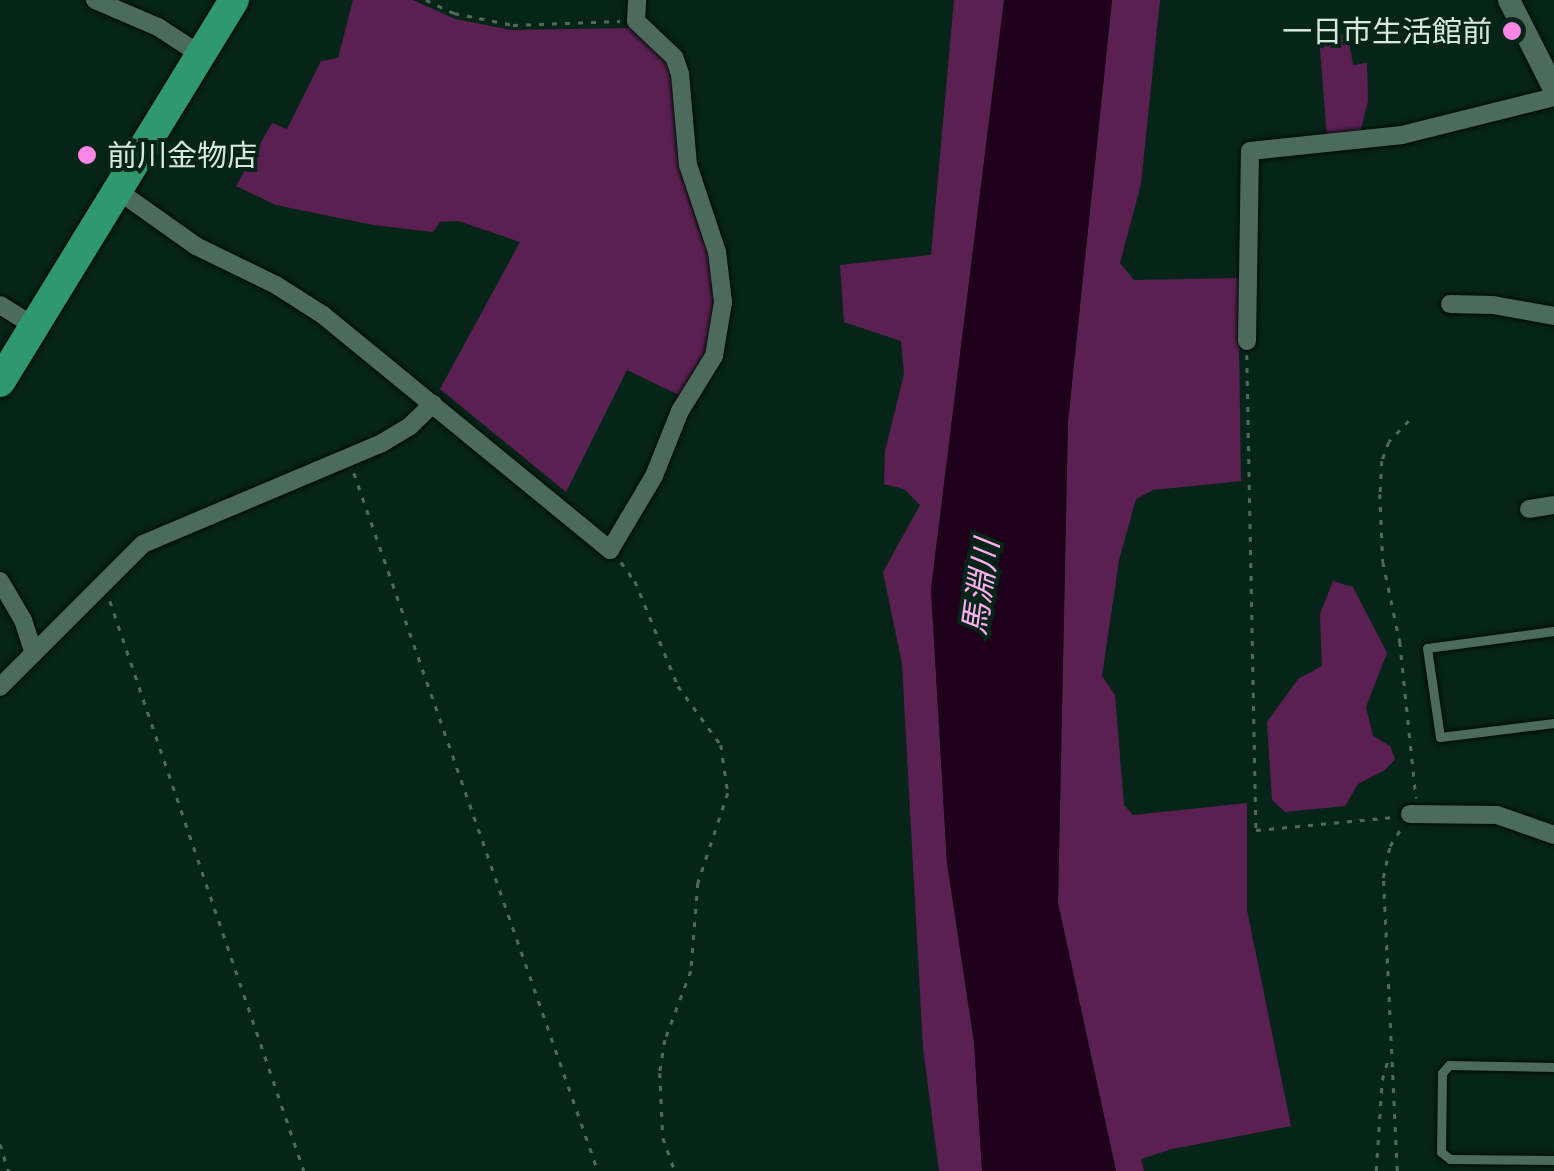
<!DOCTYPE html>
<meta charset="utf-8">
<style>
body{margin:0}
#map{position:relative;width:1554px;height:1171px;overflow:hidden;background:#072418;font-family:"IBM Plex Sans","Noto Sans JP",sans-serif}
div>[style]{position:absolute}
.green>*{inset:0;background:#5b2052}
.water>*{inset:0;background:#1f001a}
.path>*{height:2.5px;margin-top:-1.25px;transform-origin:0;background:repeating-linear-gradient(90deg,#516a5f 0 5px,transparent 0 13px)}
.roads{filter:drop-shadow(0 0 2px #000c05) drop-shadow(0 0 2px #000c05)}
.service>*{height:9px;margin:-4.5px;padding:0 4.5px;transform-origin:4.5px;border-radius:4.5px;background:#4d6b5c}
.minor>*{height:18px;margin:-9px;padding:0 9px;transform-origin:9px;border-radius:9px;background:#4d6b5c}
.tertiary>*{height:22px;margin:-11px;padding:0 11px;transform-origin:11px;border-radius:11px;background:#4d6b5c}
.trunk>*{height:30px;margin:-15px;padding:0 15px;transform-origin:15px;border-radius:15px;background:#30986e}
.dots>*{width:28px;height:28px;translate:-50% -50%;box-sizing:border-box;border:5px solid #072418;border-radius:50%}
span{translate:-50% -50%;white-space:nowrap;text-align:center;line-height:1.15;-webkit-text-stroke:8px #072418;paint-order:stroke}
.poi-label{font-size:30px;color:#d7e8df}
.right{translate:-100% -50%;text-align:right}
.left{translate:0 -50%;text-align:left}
.water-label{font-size:32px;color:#feaded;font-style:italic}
</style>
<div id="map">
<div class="green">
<div style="clip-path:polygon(353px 0,413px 0,455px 19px,511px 30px,630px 28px,665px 59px,671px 75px,678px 152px,708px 249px,716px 305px,707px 355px,683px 397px,627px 370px,566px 492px,440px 389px,520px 242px,458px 221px,440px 222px,433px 232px,373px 225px,276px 205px,236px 186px,272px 123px,287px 129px,321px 61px,338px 58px)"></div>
<div style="clip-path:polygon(954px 0,1004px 0,931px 589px,947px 863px,974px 1042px,982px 1171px,939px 1171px,923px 1048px,902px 664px,883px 572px,920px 505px,904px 489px,884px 484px,885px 451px,904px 374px,901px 341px,844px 322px,840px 265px,931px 255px)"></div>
<div style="clip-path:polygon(1112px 0,1160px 0,1141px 184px,1120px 263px,1134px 280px,1238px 278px,1241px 481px,1153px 490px,1136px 499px,1119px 560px,1102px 676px,1115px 695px,1124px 805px,1133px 815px,1247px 803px,1247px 910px,1291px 1126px,1172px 1149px,1141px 1159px,1144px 1171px,1116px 1171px,1058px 903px,1068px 421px)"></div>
<div style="clip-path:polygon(1348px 35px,1353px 65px,1367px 63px,1368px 101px,1360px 133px,1327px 138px,1319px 36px)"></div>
<div style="clip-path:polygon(1333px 581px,1353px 587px,1387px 653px,1366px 707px,1373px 736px,1390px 746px,1395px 759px,1385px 770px,1358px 784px,1345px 806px,1285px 812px,1272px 800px,1267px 722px,1298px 679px,1322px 666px,1320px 614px)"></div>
</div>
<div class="water">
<div style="clip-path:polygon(1004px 0,1112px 0,1068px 421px,1058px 903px,1116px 1171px,982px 1171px,974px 1042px,947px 863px,931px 589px)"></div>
</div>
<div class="path">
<div style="left:426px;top:0;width:31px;rotate:25deg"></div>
<div style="left:454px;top:13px;width:60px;rotate:11.5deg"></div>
<div style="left:513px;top:25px;width:107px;rotate:-2.1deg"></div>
<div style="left:1247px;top:355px;width:475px;rotate:88.9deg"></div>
<div style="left:1256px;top:830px;width:138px;rotate:-5.4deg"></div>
<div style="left:1409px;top:421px;width:29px;rotate:134deg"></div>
<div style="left:1389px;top:442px;width:20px;rotate:110deg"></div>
<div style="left:1382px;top:461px;width:33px;rotate:93deg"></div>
<div style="left:1380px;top:494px;width:68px;rotate:87.5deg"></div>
<div style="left:1383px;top:562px;width:82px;rotate:78deg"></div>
<div style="left:1400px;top:642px;width:157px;rotate:84.1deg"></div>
<div style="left:354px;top:473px;width:739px;rotate:70.73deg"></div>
<div style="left:621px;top:562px;width:24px;rotate:54deg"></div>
<div style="left:635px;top:581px;width:113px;rotate:67.7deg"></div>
<div style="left:678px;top:686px;width:73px;rotate:53.9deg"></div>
<div style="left:721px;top:745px;width:49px;rotate:81.7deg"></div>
<div style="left:728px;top:793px;width:95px;rotate:108.4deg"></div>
<div style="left:698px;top:883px;width:88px;rotate:94.5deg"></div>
<div style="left:691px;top:971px;width:74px;rotate:110.6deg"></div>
<div style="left:665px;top:1040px;width:33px;rotate:99deg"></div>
<div style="left:660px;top:1073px;width:65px;rotate:87.4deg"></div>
<div style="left:663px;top:1138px;width:35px;rotate:70deg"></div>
<div style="left:110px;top:601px;width:602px;rotate:71.2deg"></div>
<div style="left:0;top:1144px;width:28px;rotate:72deg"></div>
<div style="left:1376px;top:1171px;width:91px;rotate:-86.2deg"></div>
<div style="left:1382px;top:1080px;width:26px;rotate:-74deg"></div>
<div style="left:1397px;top:1171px;width:293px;rotate:-92.7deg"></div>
<div style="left:1383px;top:878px;width:33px;rotate:-78deg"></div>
<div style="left:1390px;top:846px;width:22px;rotate:-58deg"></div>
</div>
<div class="roads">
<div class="service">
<div style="left:1554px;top:631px;width:128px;rotate:172.4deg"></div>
<div style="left:1427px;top:648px;width:90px;rotate:81.7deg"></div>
<div style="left:1440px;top:737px;width:115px;rotate:-7deg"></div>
<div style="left:1554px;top:1067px;width:105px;rotate:-178.9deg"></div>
<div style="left:1449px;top:1065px;width:11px;rotate:131deg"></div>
<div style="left:1442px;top:1073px;width:79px;rotate:90.7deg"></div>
<div style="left:1441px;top:1152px;width:11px;rotate:38deg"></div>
<div style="left:1450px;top:1159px;width:104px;rotate:0.6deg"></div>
</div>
<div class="minor">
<div style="left:95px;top:0;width:69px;rotate:23.2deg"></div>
<div style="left:158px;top:27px;width:51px;rotate:33.1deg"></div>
<div style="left:117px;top:190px;width:97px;rotate:35.3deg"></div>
<div style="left:196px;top:246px;width:89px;rotate:26deg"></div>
<div style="left:276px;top:285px;width:56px;rotate:32.6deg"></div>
<div style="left:323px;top:315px;width:371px;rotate:39.3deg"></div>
<div style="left:610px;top:550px;width:86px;rotate:-59.3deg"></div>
<div style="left:654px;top:476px;width:70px;rotate:-68.2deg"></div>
<div style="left:680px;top:411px;width:65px;rotate:-58.3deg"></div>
<div style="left:714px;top:356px;width:55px;rotate:-80.5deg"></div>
<div style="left:723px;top:302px;width:50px;rotate:-96.8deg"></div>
<div style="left:717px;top:252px;width:92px;rotate:-108.4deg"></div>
<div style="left:688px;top:165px;width:91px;rotate:-95deg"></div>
<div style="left:680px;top:74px;width:18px;rotate:-109deg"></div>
<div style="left:674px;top:57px;width:52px;rotate:-136.5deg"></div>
<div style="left:636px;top:21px;width:21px;rotate:-87deg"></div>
<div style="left:1450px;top:304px;width:43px;rotate:1.3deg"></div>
<div style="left:1493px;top:305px;width:62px;rotate:10.2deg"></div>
<div style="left:0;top:305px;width:40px;rotate:32deg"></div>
<div style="left:1247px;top:341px;width:190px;rotate:-89.1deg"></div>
<div style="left:1250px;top:151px;width:153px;rotate:-6deg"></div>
<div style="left:1402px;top:135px;width:157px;rotate:-14deg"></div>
<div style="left:1529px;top:509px;width:25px;rotate:-9deg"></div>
<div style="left:0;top:581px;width:45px;rotate:59.5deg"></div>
<div style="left:23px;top:620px;width:35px;rotate:72deg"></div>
<div style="left:0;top:687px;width:202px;rotate:-45deg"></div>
<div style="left:143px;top:544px;width:259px;rotate:-22.9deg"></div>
<div style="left:382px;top:443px;width:33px;rotate:-31deg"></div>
<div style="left:410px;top:426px;width:32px;rotate:-44deg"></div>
<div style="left:1410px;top:814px;width:87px;rotate:0.7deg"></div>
<div style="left:1497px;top:815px;width:60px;rotate:19.3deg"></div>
</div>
<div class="tertiary">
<div style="left:1509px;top:0;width:100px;rotate:63.2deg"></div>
</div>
<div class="trunk">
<div style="left:0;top:382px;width:448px;rotate:-58.5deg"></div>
</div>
</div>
<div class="dots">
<div style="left:1512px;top:31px;background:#fa87e6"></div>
<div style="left:87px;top:155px;background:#fa87e6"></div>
</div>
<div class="poi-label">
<span class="right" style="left:1492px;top:31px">一日市生活館前</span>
<span class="left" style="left:107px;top:155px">前川金物店</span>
</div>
<div class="water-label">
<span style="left:980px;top:587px;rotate:-82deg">馬淵川</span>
</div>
</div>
